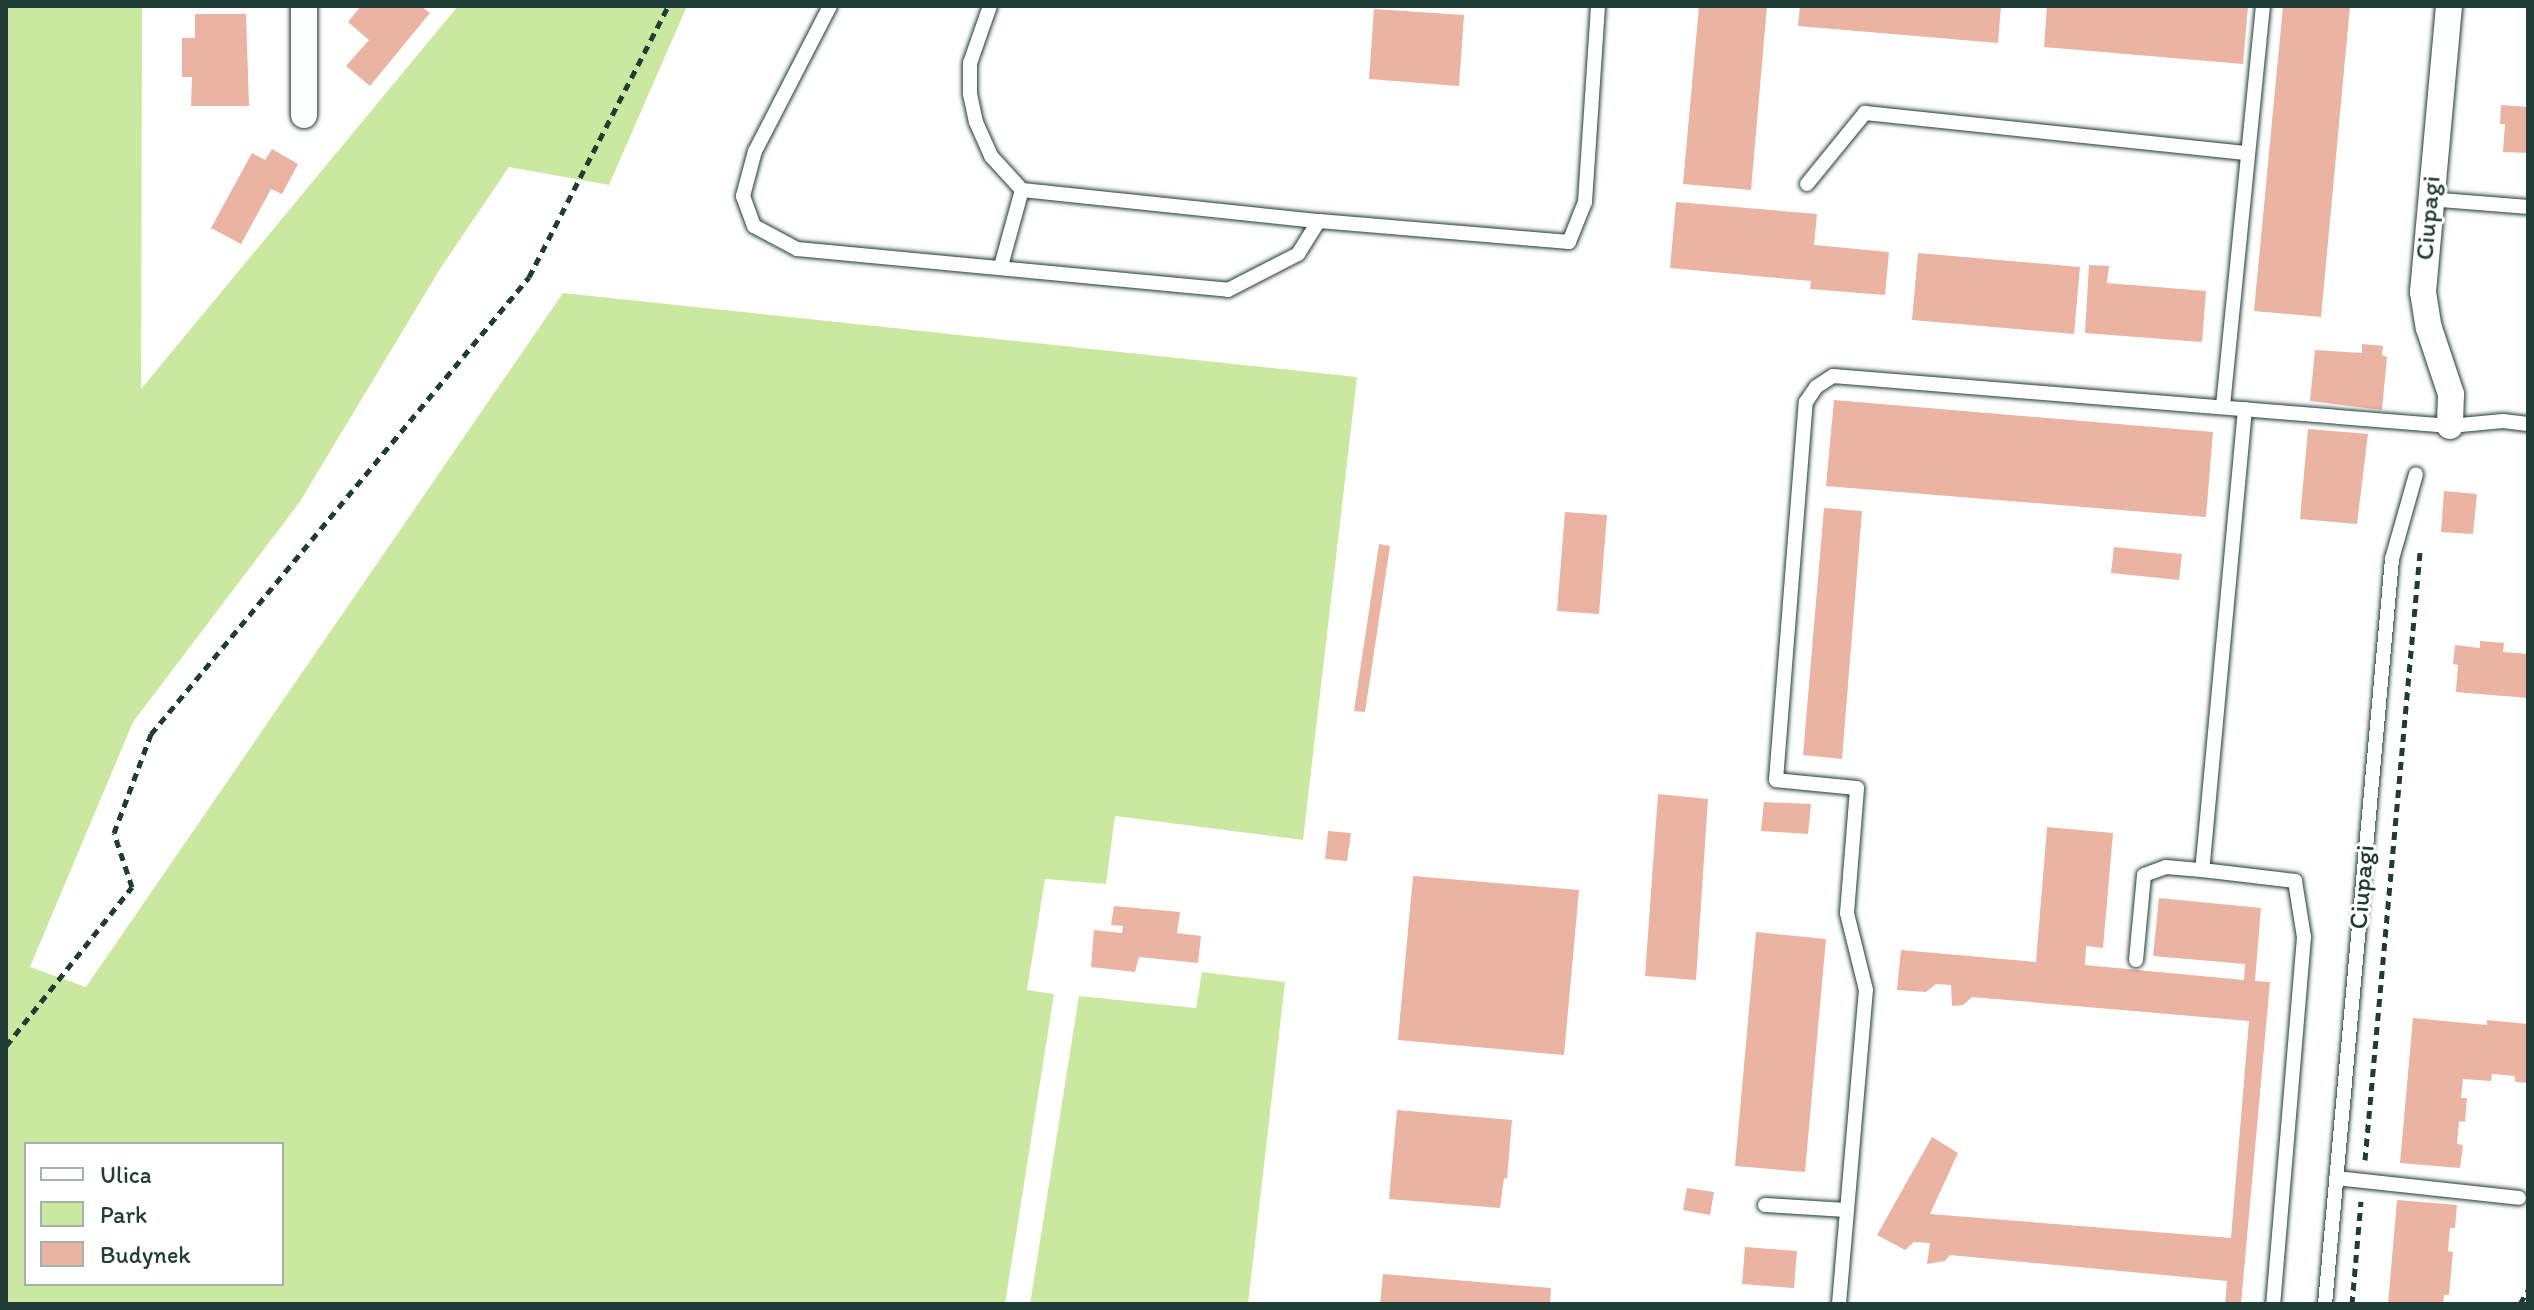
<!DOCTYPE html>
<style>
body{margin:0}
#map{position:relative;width:2534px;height:1310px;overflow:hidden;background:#fff;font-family:Itim,sans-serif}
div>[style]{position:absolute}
.green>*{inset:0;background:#cbe8a0}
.building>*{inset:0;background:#ebb3a2}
.path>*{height:5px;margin-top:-2.5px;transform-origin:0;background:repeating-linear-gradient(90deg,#1f3d34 0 8px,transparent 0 14px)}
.roads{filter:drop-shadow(0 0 2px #1f3d34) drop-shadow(0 0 2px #1f3d34)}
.service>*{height:14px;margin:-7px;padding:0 7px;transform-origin:7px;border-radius:7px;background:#fff}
.minor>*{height:26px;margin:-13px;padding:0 13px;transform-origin:13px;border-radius:13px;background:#fff}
span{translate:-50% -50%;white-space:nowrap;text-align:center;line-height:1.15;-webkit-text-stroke:6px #fff;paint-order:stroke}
.street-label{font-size:26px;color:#1f3d34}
.frame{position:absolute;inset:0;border:8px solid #1f3d34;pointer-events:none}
.legend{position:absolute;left:24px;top:1142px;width:260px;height:144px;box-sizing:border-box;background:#fff;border:2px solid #a5b1ae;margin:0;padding:10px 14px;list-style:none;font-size:24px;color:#1f3d34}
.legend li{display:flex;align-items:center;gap:16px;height:40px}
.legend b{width:40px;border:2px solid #a5b1ae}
</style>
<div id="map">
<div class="green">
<div style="clip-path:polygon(evenodd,6px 6px,142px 6px,141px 389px,458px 6px,687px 6px,609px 185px,509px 167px,440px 269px,299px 503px,133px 722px,30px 967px,86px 987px,563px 293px,1357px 377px,1303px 840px,1115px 816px,1106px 884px,1045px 879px,1027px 990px,1054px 994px,1005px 1304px,6px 1304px,6px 6px,282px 1144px,282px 1284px,26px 1284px,26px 1144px,282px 1144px)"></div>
<div style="clip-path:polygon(1202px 972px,1285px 982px,1248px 1304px,1030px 1304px,1079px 996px,1196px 1008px)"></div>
</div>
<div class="building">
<div style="clip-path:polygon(361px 6px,421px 6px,430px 13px,370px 86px,346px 66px,369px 40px,348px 22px)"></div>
<div style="clip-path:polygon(1699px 6px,1767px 6px,1751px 190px,1683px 184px)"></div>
<div style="clip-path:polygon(1800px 6px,2001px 6px,1998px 43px,1798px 26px)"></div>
<div style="clip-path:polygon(2047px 6px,2248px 6px,2243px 64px,2044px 47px)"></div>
<div style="clip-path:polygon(2283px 6px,2350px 6px,2321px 317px,2254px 311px)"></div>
<div style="clip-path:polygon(1374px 9px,1464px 15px,1459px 86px,1369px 79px)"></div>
<div style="clip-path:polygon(195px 14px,246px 14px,249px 106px,191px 106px,192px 77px,182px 77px,182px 38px,195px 38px)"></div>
<div style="clip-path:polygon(2501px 105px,2528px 107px,2528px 153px,2503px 152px,2505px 124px,2500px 124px)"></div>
<div style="clip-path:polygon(272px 149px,298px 164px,282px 194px,271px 189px,241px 244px,211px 228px,252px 153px,265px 160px)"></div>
<div style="clip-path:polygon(1676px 202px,1817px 214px,1814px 245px,1889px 252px,1885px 295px,1810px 289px,1811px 281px,1670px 268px)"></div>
<div style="clip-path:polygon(1918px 253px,2080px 267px,2074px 334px,1912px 320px)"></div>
<div style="clip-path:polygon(2089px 265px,2109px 266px,2107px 283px,2206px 291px,2202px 342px,2085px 333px)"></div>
<div style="clip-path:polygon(2362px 344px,2383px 346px,2382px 355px,2387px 357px,2382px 410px,2310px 401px,2315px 350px,2362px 353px)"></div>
<div style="clip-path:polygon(1834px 400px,2213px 432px,2206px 517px,1826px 486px)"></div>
<div style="clip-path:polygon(2308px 429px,2368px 434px,2357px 524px,2300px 519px)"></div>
<div style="clip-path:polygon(2444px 491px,2477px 494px,2473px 534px,2441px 532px)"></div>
<div style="clip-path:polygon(1824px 508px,1862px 511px,1842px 759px,1803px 755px)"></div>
<div style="clip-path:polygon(1565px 512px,1607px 515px,1599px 614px,1557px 611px)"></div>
<div style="clip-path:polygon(1379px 544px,1390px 546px,1365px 712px,1354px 711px)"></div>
<div style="clip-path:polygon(2114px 547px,2182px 554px,2179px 580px,2111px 573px)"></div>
<div style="clip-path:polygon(2480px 641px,2504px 643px,2503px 652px,2528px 654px,2528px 698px,2456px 692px,2458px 665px,2453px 664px,2455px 645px,2480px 648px)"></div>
<div style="clip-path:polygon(1658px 794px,1708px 799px,1696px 980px,1645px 976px)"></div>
<div style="clip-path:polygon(1764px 802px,1811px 804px,1808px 834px,1761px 831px)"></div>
<div style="clip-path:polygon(2047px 827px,2113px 833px,2103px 948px,2086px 946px,2085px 965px,2244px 980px,2245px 964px,2153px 956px,2159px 898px,2261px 908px,2255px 981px,2270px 982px,2241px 1304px,2225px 1304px,2227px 1281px,1950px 1255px,1945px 1261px,1927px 1264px,1930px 1243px,1914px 1242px,1905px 1250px,1877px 1235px,1932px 1137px,1958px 1153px,1930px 1214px,2231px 1238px,2249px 1021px,1972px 997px,1963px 1005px,1952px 1006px,1951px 985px,1936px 984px,1926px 992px,1897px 990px,1901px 950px,2036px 962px)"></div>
<div style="clip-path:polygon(1328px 831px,1351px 833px,1347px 861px,1325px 859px)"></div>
<div style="clip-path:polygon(1413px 876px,1579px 890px,1564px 1055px,1398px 1040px)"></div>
<div style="clip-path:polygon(1114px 906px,1180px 912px,1177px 933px,1201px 936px,1198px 963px,1139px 957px,1135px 972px,1091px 967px,1094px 930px,1122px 933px,1123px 926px,1111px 925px)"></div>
<div style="clip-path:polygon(1756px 932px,1826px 939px,1805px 1172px,1735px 1166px)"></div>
<div style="clip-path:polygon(2413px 1018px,2487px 1025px,2487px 1020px,2528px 1024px,2528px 1083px,2515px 1082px,2515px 1076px,2492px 1074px,2491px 1081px,2463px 1079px,2461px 1098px,2467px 1098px,2465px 1122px,2459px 1121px,2457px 1144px,2463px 1145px,2460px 1168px,2400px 1163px)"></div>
<div style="clip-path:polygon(1397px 1110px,1512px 1120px,1507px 1179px,1504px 1178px,1500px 1208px,1389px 1199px)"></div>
<div style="clip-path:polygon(1687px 1188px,1714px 1192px,1710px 1215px,1683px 1210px)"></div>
<div style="clip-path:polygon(2397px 1200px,2457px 1205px,2455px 1228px,2450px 1228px,2448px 1251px,2453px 1252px,2449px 1295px,2444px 1295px,2443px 1304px,2388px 1304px)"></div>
<div style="clip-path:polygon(1745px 1247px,1797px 1251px,1794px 1288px,1742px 1284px)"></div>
<div style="clip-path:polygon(1383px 1274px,1551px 1288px,1550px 1304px,1380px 1304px)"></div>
</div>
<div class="path">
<div style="left:6px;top:1046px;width:203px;rotate:-51.6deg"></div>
<div style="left:132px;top:887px;width:57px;rotate:-108.4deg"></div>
<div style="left:114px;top:833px;width:106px;rotate:-69.5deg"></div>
<div style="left:151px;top:734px;width:593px;rotate:-50.4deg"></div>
<div style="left:529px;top:277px;width:305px;rotate:-62.8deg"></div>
<div style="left:2365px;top:1160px;width:610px;rotate:-84.83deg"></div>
<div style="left:2352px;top:1304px;width:103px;rotate:-85deg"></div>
<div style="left:2520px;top:1304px;width:16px;rotate:-60deg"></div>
</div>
<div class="roads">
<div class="service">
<div style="left:830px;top:6px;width:163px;rotate:117.3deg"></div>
<div style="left:755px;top:151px;width:47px;rotate:104.9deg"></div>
<div style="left:743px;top:196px;width:32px;rotate:70deg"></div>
<div style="left:754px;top:226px;width:49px;rotate:28.1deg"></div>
<div style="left:797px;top:249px;width:433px;rotate:5.4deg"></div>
<div style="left:1228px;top:290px;width:79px;rotate:-27.2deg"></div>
<div style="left:1298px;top:254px;width:39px;rotate:-58deg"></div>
<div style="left:1319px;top:221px;width:251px;rotate:4.8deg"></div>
<div style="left:1569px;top:242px;width:43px;rotate:-68.2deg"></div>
<div style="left:1585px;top:202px;width:196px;rotate:-86.2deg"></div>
<div style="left:990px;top:6px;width:60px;rotate:109.3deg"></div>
<div style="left:970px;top:63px;width:31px;rotate:90deg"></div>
<div style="left:970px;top:94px;width:29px;rotate:78deg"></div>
<div style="left:976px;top:122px;width:37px;rotate:66deg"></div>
<div style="left:991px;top:156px;width:46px;rotate:47.6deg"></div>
<div style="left:1022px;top:190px;width:299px;rotate:6deg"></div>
<div style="left:1807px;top:184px;width:92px;rotate:-50.8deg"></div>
<div style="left:1865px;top:113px;width:385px;rotate:6deg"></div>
<div style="left:2429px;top:199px;width:99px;rotate:4.6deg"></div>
<div style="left:1001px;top:266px;width:79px;rotate:-74.6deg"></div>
<div style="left:2223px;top:406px;width:402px;rotate:-84.3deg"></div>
<div style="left:2245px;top:409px;width:463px;rotate:95.3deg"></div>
<div style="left:2202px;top:870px;width:94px;rotate:6.7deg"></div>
<div style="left:2295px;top:881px;width:57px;rotate:80.9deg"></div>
<div style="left:2304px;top:937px;width:368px;rotate:94.8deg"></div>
<div style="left:2136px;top:960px;width:85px;rotate:-84.6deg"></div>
<div style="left:2144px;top:875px;width:23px;rotate:-20deg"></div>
<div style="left:2166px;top:867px;width:36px;rotate:5deg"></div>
<div style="left:2336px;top:1178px;width:184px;rotate:6.2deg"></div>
<div style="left:1765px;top:1205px;width:82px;rotate:3.5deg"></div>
<div style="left:1839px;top:1304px;width:315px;rotate:-85.1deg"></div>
<div style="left:1866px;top:990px;width:79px;rotate:-103.9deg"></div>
<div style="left:1847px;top:913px;width:125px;rotate:-85.4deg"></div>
<div style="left:1857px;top:788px;width:81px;rotate:-174.4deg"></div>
<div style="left:1776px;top:780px;width:379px;rotate:-85.5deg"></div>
<div style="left:1806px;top:402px;width:18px;rotate:-56deg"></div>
<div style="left:1816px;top:387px;width:20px;rotate:-33deg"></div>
<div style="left:1833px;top:376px;width:619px;rotate:4.63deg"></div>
<div style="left:2450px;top:426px;width:53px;rotate:-5.4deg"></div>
<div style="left:2503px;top:421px;width:25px;rotate:7deg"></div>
<div style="left:2325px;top:1304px;width:748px;rotate:-84.86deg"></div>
<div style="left:2392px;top:559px;width:88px;rotate:-74.2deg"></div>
</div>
<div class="minor">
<div style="left:304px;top:6px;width:109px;rotate:90deg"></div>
<div style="left:2449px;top:6px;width:287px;rotate:95.2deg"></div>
<div style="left:2423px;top:292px;width:36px;rotate:81deg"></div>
<div style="left:2429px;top:328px;width:70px;rotate:71.6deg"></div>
<div style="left:2451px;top:394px;width:32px;rotate:92deg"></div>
</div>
</div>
<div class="street-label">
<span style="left:2428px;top:218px;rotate:-85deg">Ciupagi</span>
<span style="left:2362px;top:887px;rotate:-85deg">Ciupagi</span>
</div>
<div class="frame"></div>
<ul class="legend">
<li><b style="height:10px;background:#fff"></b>Ulica</li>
<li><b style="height:22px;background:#cbe8a0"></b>Park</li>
<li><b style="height:22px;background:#ebb3a2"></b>Budynek</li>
</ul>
</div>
